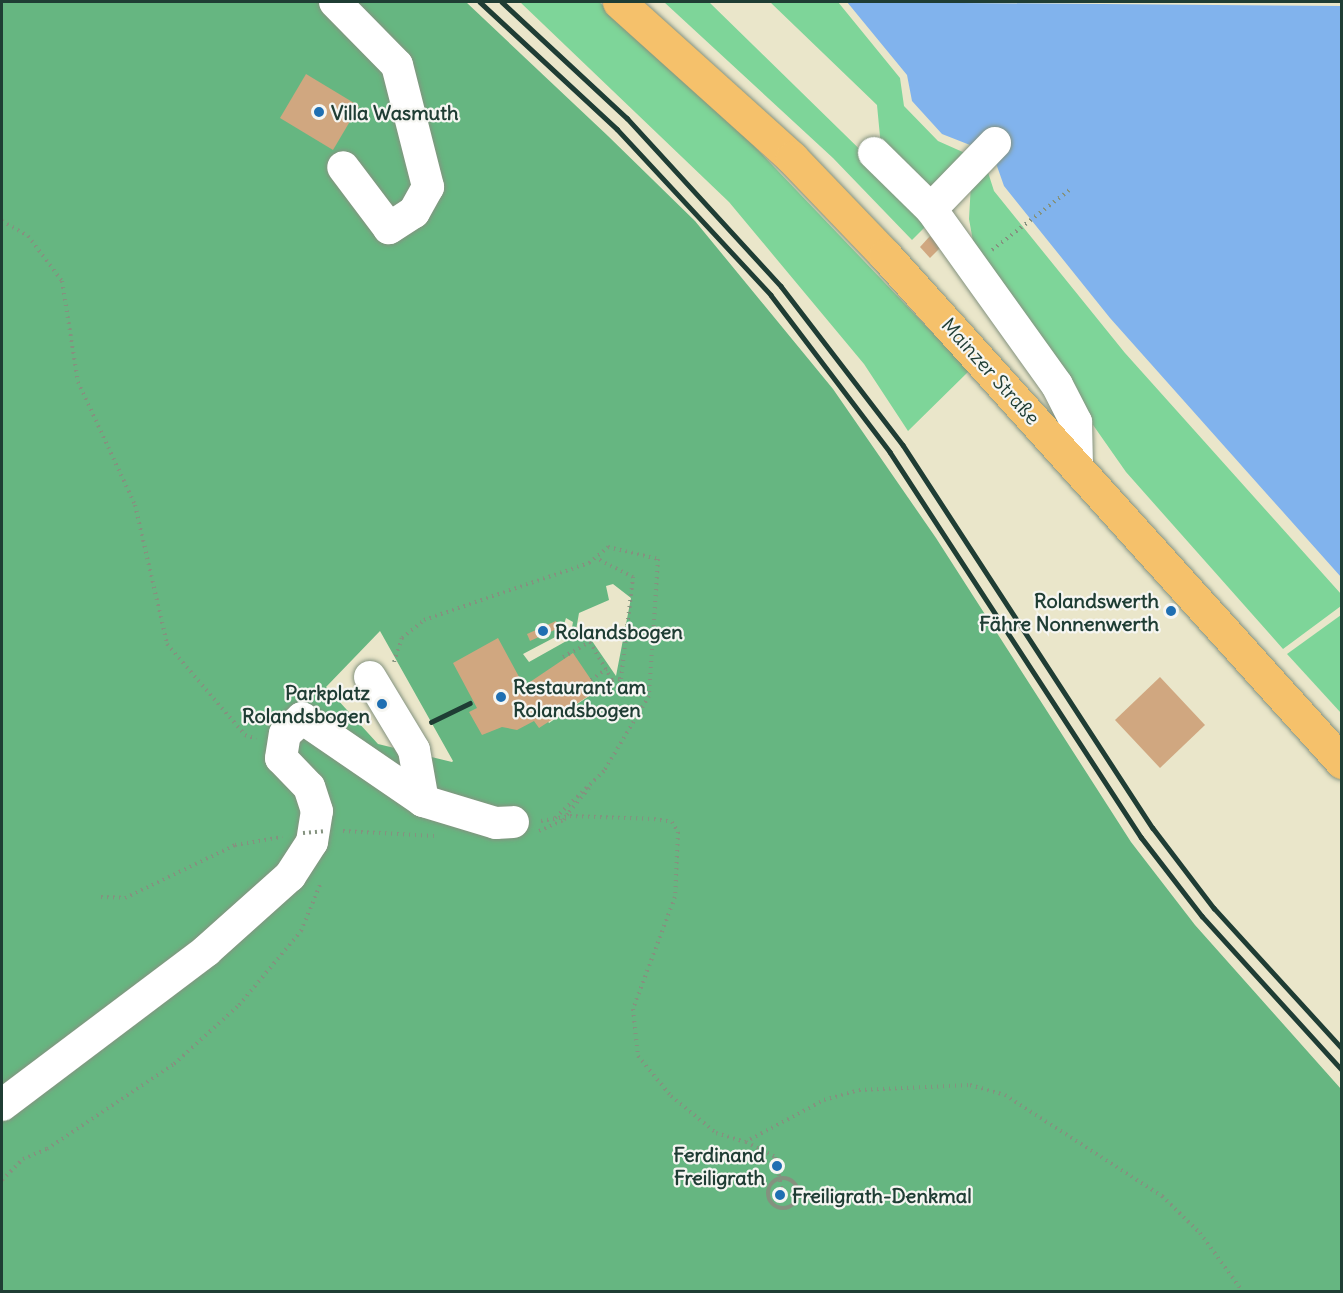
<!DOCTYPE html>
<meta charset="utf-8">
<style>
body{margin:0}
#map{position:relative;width:1343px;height:1293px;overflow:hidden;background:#eae6ca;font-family:Delius,sans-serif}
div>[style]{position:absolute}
.green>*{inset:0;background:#7ed599}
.forest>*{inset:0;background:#66b681}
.water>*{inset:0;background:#81b3ed}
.building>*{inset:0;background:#d0a780}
.path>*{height:4px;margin-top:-2px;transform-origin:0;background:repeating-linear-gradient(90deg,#84927f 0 1.5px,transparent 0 6px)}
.path>.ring{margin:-2px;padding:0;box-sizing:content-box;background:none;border:4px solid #84927f;border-radius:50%}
.roads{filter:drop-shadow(0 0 2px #84927f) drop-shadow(0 0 2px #84927f)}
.minor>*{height:32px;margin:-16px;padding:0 16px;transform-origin:16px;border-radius:16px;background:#fff}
.major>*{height:33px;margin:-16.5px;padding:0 16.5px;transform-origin:16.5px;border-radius:16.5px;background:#f5c16b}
.rail>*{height:4.5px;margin:-2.25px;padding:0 2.25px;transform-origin:2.25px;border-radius:2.25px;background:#1f3d34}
.path-bridge>*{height:4px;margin-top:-2px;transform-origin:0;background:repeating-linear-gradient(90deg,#84927f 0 1.5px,transparent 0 6px)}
.dots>*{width:16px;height:16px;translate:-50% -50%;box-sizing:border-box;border:3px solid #f6f6f2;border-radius:50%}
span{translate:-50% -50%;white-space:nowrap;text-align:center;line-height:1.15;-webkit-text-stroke:4.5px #f6f6f2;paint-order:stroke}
.poi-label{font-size:20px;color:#1f3d34;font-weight:700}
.left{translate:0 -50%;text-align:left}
.right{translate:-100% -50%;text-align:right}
.street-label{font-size:20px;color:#1f3d34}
.frame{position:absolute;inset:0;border:3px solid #1f3d34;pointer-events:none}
</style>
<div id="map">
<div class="green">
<div style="clip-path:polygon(520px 2px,599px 2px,674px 62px,969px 371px,908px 431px,864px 364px,729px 202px)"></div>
<div style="clip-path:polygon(664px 2px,709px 2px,932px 220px,912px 240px,833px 158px)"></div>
<div style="clip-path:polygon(770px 2px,838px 2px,900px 78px,904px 106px,938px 141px,965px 153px,926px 192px,881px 147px,877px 105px)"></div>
<div style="clip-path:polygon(986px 166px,994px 191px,1125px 353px,1341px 594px,1341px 606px,1283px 649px,1126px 472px,976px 258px,969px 219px,971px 183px)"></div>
<div style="clip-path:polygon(1341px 615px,1341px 713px,1287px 654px)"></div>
</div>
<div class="forest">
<div style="clip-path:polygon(evenodd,2px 2px,466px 2px,608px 136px,695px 221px,833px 389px,936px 538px,1131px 842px,1195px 925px,1341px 1089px,1341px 1291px,2px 1292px,2px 2px,613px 584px,631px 598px,616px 676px,590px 638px,575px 636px,579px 613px,609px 600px,606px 586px,613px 584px,2px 2px,566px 618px,573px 622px,570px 639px,529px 662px,523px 654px,561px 634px,566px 618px,2px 2px,380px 631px,453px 761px,452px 762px,378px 744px,326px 687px,380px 631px,2px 2px,525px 686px,598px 690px,549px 723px,525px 686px)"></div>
</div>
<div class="water">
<div style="clip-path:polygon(847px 2px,1341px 6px,1341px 577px,1110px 318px,1004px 186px,986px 135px,970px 145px,942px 134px,912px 101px,907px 75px)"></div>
</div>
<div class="building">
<div style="clip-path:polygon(306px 74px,359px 106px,333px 150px,280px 118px)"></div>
<div style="clip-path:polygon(930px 236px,941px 247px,930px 258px,920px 247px)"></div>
<div style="clip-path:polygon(556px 621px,559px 628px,530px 641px,527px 634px)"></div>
<div style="clip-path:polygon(498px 638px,524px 686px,573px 653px,598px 690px,539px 728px,534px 721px,517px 730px,502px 727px,482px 735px,469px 712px,477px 708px,453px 663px)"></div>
<div style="clip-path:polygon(1160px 677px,1205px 725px,1160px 768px,1115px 720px)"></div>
</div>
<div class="path">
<div style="left:2px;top:221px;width:30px;rotate:30deg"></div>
<div style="left:28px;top:236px;width:56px;rotate:52.9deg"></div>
<div style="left:62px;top:281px;width:102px;rotate:81deg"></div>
<div style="left:78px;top:382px;width:136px;rotate:65.1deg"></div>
<div style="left:135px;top:505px;width:143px;rotate:77deg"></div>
<div style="left:167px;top:644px;width:120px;rotate:49.4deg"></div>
<div style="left:245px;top:735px;width:12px;rotate:20deg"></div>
<div style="left:992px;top:250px;width:101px;rotate:-37.8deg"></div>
<div style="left:563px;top:657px;width:31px;rotate:-29deg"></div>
<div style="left:590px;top:642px;width:44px;rotate:59.9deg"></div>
<div style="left:612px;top:680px;width:9px;rotate:-6deg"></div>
<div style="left:621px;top:679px;width:103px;rotate:-83.3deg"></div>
<div style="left:633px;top:577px;width:39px;rotate:-153deg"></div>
<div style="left:394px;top:662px;width:25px;rotate:-72deg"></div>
<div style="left:402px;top:638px;width:28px;rotate:-39deg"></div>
<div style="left:424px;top:620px;width:175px;rotate:-19.1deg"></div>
<div style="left:589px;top:563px;width:25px;rotate:-40deg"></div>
<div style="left:608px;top:547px;width:51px;rotate:13.5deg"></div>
<div style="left:658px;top:559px;width:137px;rotate:93.8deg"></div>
<div style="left:649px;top:696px;width:87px;rotate:121deg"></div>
<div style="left:604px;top:771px;width:71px;rotate:136.1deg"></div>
<div style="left:591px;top:680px;width:19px;rotate:-36deg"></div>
<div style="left:569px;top:812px;width:33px;rotate:-50deg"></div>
<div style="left:541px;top:821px;width:29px;rotate:-10deg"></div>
<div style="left:570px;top:816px;width:84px;rotate:2deg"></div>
<div style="left:654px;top:819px;width:18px;rotate:9deg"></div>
<div style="left:672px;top:822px;width:12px;rotate:59deg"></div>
<div style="left:678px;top:832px;width:65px;rotate:92.6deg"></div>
<div style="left:675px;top:897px;width:120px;rotate:110.6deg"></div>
<div style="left:633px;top:1009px;width:47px;rotate:83.9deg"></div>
<div style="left:638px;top:1056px;width:52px;rotate:50.5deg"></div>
<div style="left:671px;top:1096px;width:58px;rotate:39.4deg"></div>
<div style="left:716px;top:1133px;width:30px;rotate:17deg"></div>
<div style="left:745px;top:1142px;width:89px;rotate:-28deg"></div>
<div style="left:824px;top:1100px;width:36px;rotate:-16deg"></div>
<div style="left:859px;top:1090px;width:111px;rotate:-2.6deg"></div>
<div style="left:970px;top:1085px;width:36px;rotate:16deg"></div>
<div style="left:1005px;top:1095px;width:187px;rotate:32.8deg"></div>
<div style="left:1162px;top:1196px;width:53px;rotate:44.2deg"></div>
<div style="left:1200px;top:1233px;width:73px;rotate:53.9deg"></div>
<div style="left:343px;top:831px;width:91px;rotate:3.1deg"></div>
<div style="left:539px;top:831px;width:27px;rotate:-24deg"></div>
<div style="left:101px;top:897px;width:24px;rotate:2deg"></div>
<div style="left:125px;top:898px;width:122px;rotate:-25.7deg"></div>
<div style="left:235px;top:845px;width:48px;rotate:-9.7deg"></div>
<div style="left:746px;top:1142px;width:33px;rotate:27deg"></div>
<div style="left:775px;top:1157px;width:34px;rotate:78deg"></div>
<div class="ring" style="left:768px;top:1178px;width:26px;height:26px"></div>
<div style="left:2px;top:1180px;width:30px;rotate:-45deg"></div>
<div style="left:23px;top:1159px;width:26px;rotate:-23deg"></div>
<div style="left:47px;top:1149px;width:153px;rotate:-33.8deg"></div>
<div style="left:174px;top:1064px;width:88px;rotate:-42.2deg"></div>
<div style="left:239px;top:1005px;width:97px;rotate:-50deg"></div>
<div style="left:301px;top:931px;width:50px;rotate:-67.6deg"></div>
</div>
<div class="roads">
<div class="minor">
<div style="left:335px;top:2px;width:88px;rotate:45.5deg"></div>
<div style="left:397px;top:65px;width:126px;rotate:75.7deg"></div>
<div style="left:428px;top:187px;width:29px;rotate:119deg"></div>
<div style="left:414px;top:212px;width:30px;rotate:147deg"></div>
<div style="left:389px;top:228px;width:76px;rotate:-127deg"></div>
<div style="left:874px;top:153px;width:80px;rotate:44.5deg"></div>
<div style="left:931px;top:209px;width:216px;rotate:54.4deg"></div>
<div style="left:1057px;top:385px;width:42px;rotate:62.8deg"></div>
<div style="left:1076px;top:422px;width:45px;rotate:88.7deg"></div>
<div style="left:931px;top:209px;width:92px;rotate:-45.9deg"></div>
<div style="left:370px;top:677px;width:85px;rotate:58.9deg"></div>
<div style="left:414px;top:750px;width:52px;rotate:80deg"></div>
<div style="left:2px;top:1105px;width:256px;rotate:-37deg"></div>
<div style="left:206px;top:951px;width:113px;rotate:-41.8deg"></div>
<div style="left:290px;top:876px;width:40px;rotate:-57.1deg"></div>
<div style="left:312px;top:842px;width:31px;rotate:-81deg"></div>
<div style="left:317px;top:811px;width:25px;rotate:-108deg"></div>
<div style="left:309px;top:787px;width:40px;rotate:-134deg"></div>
<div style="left:281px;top:758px;width:24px;rotate:-81deg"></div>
<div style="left:285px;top:734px;width:23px;rotate:-43deg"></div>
<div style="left:302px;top:718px;width:147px;rotate:34.4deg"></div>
<div style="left:423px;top:801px;width:76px;rotate:16.8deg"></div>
<div style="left:496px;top:823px;width:17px;rotate:-3deg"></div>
</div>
<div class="major">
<div style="left:619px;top:2px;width:233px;rotate:42deg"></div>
<div style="left:792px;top:158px;width:134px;rotate:46.2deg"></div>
<div style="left:885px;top:255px;width:683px;rotate:47.97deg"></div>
</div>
</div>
<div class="rail">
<div style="left:480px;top:2px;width:187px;rotate:42.8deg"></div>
<div style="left:617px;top:129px;width:226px;rotate:47.1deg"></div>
<div style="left:771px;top:295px;width:197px;rotate:52.8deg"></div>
<div style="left:890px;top:452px;width:460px;rotate:56.9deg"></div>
<div style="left:1141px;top:837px;width:100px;rotate:52.3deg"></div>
<div style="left:1202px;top:916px;width:208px;rotate:47.7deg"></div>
<div style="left:502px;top:2px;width:171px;rotate:42.9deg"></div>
<div style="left:627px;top:118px;width:228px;rotate:47.5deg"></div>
<div style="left:781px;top:286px;width:200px;rotate:52.5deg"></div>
<div style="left:903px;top:445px;width:457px;rotate:56.9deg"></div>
<div style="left:1153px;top:828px;width:101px;rotate:52.7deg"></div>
<div style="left:1214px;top:908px;width:190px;rotate:47.6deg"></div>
<div style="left:431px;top:722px;width:43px;rotate:-26deg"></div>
</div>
<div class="path-bridge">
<div style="left:564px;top:820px;width:9px;rotate:-58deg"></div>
<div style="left:303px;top:833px;width:21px;rotate:-5deg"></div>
</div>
<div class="dots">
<div style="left:319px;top:112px;background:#1f6fb2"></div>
<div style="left:1171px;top:611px;background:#1f6fb2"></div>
<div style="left:543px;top:631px;background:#1f6fb2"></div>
<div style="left:501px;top:697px;background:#1f6fb2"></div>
<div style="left:382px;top:704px;background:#1f6fb2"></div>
<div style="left:777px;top:1166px;background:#1f6fb2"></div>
<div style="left:780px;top:1195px;background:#1f6fb2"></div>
</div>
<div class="poi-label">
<span class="left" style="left:331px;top:112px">Villa Wasmuth</span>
<span class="right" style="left:1159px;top:612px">Rolandswerth<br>Fähre Nonnenwerth</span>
<span class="left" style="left:555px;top:631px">Rolandsbogen</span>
<span class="left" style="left:513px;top:698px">Restaurant am<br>Rolandsbogen</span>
<span class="right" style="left:370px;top:704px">Parkplatz<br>Rolandsbogen</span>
<span class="right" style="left:765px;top:1166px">Ferdinand<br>Freiligrath</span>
<span class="left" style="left:792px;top:1195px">Freiligrath-Denkmal</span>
</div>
<div class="street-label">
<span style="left:991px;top:371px;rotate:48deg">Mainzer Straße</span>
</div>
<div class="frame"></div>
</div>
